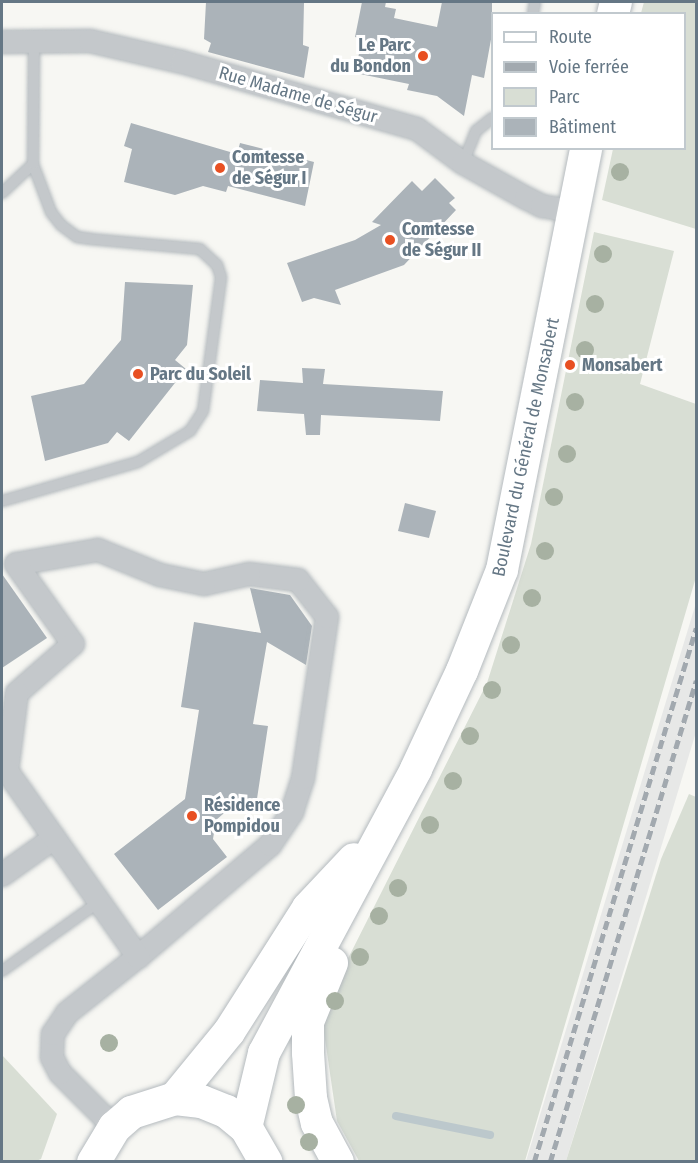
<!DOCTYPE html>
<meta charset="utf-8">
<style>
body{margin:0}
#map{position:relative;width:698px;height:1163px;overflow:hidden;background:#f7f7f3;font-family:"Fira Sans Condensed",sans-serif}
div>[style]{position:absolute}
.built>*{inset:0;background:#e7e8e7}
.green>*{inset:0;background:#d8ded4}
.stream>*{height:8px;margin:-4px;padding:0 4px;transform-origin:4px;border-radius:4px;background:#bcc8cc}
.building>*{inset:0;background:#abb3b9}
.roads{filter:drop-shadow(0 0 2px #b4babe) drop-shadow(0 0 2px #b4babe)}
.lane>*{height:10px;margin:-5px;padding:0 5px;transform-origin:5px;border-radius:5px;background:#c4c8cb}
.street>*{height:22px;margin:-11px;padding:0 11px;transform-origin:11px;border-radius:11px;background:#c4c8cb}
.secondary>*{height:32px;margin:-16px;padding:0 16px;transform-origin:16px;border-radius:16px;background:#fff}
.primary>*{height:33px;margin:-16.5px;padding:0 16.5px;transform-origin:16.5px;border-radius:16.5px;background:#fff}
.rail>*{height:4.5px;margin-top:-2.25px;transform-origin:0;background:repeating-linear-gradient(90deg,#a2a9af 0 9px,transparent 0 13.5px)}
.trees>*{width:18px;height:18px;margin:-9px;border-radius:50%;background:#a7b1a2}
.dots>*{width:16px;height:16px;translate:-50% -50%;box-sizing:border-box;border:3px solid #fff;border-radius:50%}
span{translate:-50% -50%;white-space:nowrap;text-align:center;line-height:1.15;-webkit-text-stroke:6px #fff;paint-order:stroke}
.poi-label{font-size:18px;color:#657785;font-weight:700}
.right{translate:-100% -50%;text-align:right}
.left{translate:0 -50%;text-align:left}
.street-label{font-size:18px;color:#657785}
.frame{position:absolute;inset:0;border:3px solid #657785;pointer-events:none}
.legend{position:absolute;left:491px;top:12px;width:195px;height:138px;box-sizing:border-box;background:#fff;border:2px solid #c1c9ce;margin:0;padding:8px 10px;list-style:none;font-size:18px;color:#657785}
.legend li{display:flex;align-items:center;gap:12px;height:30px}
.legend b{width:30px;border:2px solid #c1c9ce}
</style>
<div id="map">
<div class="built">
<div style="clip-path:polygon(696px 603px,696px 732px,566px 1161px,526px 1161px)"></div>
</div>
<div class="green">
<div style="clip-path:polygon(644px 2px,696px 2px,696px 229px,602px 200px,613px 149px,684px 148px,684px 14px,641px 13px)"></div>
<div style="clip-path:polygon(594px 232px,674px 251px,640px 384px,696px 404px,696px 577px,525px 1161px,359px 1161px,337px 1121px,321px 1012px,487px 683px,531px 544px)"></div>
<div style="clip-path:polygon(689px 794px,696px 797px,696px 1161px,566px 1161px,661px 859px)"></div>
<div style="clip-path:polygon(2px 1055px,57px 1114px,41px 1159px,36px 1161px,2px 1161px)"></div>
</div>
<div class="stream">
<div style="left:396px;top:1116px;width:96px;rotate:11.4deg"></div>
</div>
<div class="building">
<div style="clip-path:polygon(206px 2px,304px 3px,303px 45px,309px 47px,304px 78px,208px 52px,211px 43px,204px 39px)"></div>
<div style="clip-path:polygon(362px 2px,386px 2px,385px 7px,396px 9px,394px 18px,437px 27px,442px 2px,492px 2px,492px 34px,484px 78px,472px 75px,464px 116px,437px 96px,407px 90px,409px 84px,355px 73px,362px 39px,355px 37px)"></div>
<div style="clip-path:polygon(131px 123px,237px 154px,240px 143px,314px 162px,305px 206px,228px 186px,226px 192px,203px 186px,175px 195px,124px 182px,132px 149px,124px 146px)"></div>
<div style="clip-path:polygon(435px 178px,455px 198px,449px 203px,456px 210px,404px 265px,335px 290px,341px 305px,314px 298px,302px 302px,287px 263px,355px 240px,381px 225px,372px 222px,412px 181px,422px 191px)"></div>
<div style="clip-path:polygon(125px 282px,193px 285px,187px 345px,175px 360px,186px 369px,129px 441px,117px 432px,108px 443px,45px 461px,31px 396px,84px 384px,121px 340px)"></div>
<div style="clip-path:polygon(302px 368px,325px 369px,323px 384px,443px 391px,440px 421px,321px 415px,320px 435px,306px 435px,304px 414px,257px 411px,260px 380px,303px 383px)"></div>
<div style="clip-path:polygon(405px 503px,436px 511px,429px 538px,398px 531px)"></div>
<div style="clip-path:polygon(2px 574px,47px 638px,2px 668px)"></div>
<div style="clip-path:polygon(250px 588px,290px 595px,312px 626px,306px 665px,267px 642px,253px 724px,268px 726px,255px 812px,230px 808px,216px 820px,213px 839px,227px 857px,158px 910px,114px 854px,185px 799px,199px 710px,181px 707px,194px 622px,261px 633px)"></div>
</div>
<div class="roads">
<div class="lane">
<div style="left:533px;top:14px;width:12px;rotate:-81deg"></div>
<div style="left:463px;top:163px;width:35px;rotate:-68deg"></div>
<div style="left:476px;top:131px;width:21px;rotate:-39deg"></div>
<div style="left:2px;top:193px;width:42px;rotate:-43.1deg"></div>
<div style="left:2px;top:501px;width:141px;rotate:-16deg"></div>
<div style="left:138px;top:462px;width:61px;rotate:-30.8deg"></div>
<div style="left:190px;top:431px;width:24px;rotate:-57deg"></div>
<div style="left:203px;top:411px;width:135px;rotate:-82.3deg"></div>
<div style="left:221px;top:277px;width:13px;rotate:-108deg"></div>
<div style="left:217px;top:265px;width:23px;rotate:-137deg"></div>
<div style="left:200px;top:249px;width:109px;rotate:-174.8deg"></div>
<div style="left:91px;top:239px;width:14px;rotate:-172deg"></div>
<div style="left:77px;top:237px;width:20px;rotate:-143deg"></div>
<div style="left:61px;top:225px;width:16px;rotate:-128deg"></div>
<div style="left:51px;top:212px;width:51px;rotate:-110.6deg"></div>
<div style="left:33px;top:164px;width:124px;rotate:-89.5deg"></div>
<div style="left:2px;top:971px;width:120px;rotate:-35.5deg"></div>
</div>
<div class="street">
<div style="left:2px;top:42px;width:88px;rotate:-0.7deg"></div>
<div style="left:90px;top:41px;width:94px;rotate:12.9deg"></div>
<div style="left:182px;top:62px;width:244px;rotate:15.9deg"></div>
<div style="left:417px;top:129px;width:57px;rotate:36.5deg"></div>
<div style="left:463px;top:163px;width:72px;rotate:29.1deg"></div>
<div style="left:526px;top:198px;width:18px;rotate:27deg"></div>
<div style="left:542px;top:206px;width:34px;rotate:10deg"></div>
<div style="left:2px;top:875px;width:64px;rotate:-35.4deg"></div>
<div style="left:114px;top:1127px;width:76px;rotate:-135deg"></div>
<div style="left:60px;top:1073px;width:18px;rotate:-117deg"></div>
<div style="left:52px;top:1057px;width:23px;rotate:-88deg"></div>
<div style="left:53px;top:1034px;width:25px;rotate:-56deg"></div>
<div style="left:67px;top:1013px;width:90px;rotate:-38.3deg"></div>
<div style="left:138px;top:957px;width:173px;rotate:-40.3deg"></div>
<div style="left:270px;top:845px;width:40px;rotate:-56deg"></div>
<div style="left:292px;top:812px;width:36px;rotate:-72deg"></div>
<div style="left:303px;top:778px;width:163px;rotate:-81.5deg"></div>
<div style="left:327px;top:617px;width:47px;rotate:-128.1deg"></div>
<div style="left:298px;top:580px;width:49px;rotate:-173deg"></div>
<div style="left:249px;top:574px;width:46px;rotate:167.5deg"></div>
<div style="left:204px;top:584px;width:45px;rotate:-168.4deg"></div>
<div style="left:160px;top:575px;width:67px;rotate:-158deg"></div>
<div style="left:98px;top:550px;width:83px;rotate:170.3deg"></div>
<div style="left:16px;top:564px;width:98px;rotate:54.5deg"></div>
<div style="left:73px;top:644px;width:74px;rotate:138.8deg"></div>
<div style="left:17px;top:693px;width:79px;rotate:97.3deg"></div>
<div style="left:7px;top:771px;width:228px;rotate:54.8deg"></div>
</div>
<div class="secondary">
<div style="left:613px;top:14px;width:12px;rotate:-76deg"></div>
<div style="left:332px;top:963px;width:64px;rotate:112.1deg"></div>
<div style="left:308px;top:1022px;width:31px;rotate:90deg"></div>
<div style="left:308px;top:1053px;width:45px;rotate:86.2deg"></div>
<div style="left:311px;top:1098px;width:26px;rotate:77deg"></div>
<div style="left:317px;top:1123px;width:44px;rotate:61.7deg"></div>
<div style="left:175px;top:1098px;width:85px;rotate:-50.7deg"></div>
<div style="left:229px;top:1032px;width:147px;rotate:-57.5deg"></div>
<div style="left:308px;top:908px;width:67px;rotate:-46.8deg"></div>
<div style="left:246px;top:1128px;width:77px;rotate:-76.5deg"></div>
<div style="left:264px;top:1053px;width:322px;rotate:-61.8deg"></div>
<div style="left:416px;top:769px;width:108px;rotate:-64.9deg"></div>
<div style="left:462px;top:671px;width:109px;rotate:-68.4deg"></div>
<div style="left:502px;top:570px;width:430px;rotate:-78.7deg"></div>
</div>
<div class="primary">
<div style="left:93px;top:1162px;width:41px;rotate:-59deg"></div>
<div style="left:114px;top:1127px;width:23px;rotate:-41deg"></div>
<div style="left:131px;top:1112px;width:46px;rotate:-17.7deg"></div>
<div style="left:175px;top:1098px;width:26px;rotate:7deg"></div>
<div style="left:201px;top:1101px;width:27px;rotate:22deg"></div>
<div style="left:226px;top:1111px;width:26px;rotate:40deg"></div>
<div style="left:246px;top:1128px;width:39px;rotate:60deg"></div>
</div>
</div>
<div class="rail">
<div style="left:534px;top:1162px;width:558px;rotate:-73.12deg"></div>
<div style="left:550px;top:1162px;width:503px;rotate:-73.12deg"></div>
</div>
<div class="trees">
<div style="left:620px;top:172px"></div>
<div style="left:603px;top:254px"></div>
<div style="left:595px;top:304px"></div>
<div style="left:585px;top:350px"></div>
<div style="left:575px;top:402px"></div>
<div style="left:567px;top:454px"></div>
<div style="left:554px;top:497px"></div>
<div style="left:545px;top:551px"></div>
<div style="left:532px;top:598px"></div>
<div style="left:511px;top:645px"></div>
<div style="left:492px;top:690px"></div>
<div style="left:470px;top:736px"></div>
<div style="left:453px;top:781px"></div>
<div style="left:430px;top:825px"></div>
<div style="left:398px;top:888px"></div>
<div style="left:379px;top:916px"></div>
<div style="left:360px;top:957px"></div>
<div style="left:335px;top:1001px"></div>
<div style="left:109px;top:1043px"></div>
<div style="left:296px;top:1105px"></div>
<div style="left:309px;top:1142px"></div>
</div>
<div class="dots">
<div style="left:423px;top:56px;background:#e85022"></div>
<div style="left:220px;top:168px;background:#e85022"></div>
<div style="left:390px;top:240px;background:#e85022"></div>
<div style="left:570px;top:365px;background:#e85022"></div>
<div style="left:138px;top:374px;background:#e85022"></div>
<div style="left:192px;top:816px;background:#e85022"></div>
</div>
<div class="poi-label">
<span class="right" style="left:411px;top:56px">Le Parc<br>du Bondon</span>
<span class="left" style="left:232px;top:168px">Comtesse<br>de Ségur I</span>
<span class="left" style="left:402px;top:240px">Comtesse<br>de Ségur II</span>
<span class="left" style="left:582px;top:365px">Monsabert</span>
<span class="left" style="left:150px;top:374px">Parc du Soleil</span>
<span class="left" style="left:204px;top:816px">Résidence<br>Pompidou</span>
</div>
<div class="street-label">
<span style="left:298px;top:95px;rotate:16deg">Rue Madame de Ségur</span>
<span style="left:526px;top:447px;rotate:-78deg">Boulevard du Général de Monsabert</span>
</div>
<div class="frame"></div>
<ul class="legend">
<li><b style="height:8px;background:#fff"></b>Route</li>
<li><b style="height:8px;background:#a2a9af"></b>Voie ferrée</li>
<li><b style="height:16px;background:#d8ded4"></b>Parc</li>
<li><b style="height:16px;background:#abb3b9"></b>Bâtiment</li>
</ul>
</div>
